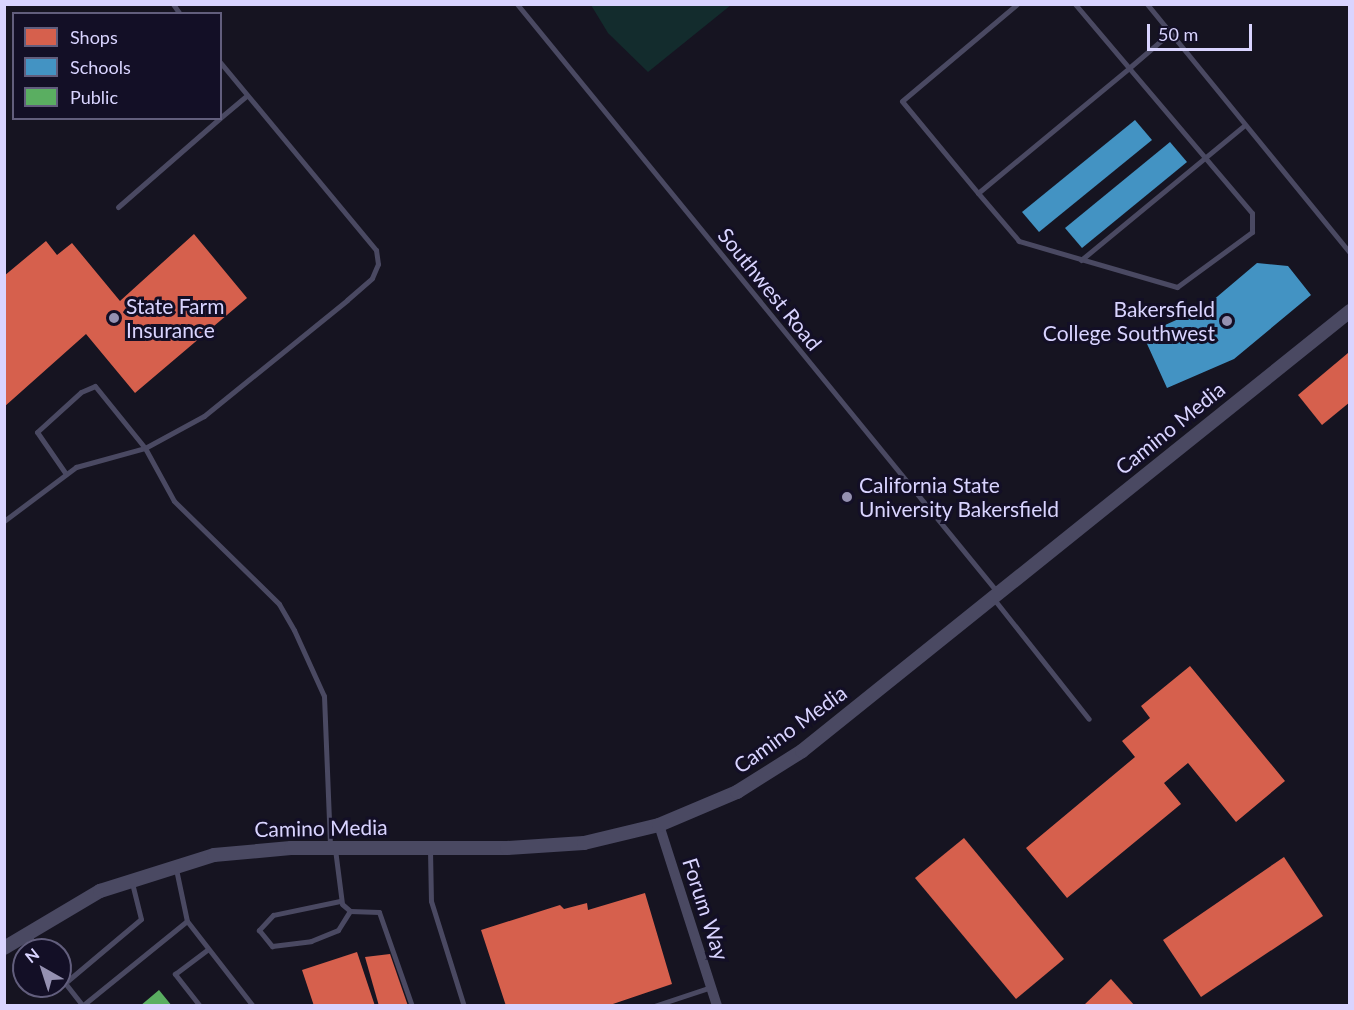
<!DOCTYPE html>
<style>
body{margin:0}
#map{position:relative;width:1354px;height:1010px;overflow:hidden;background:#161421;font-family:Lato,sans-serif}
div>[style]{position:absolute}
.green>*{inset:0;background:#132c2d}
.shops>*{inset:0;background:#d6604d}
.schools>*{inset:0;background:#4393c3}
.public>*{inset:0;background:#5aae61}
.service>*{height:5px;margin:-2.5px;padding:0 2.5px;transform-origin:2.5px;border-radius:2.5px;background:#4a4962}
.minor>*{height:10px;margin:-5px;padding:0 5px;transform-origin:5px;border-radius:5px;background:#4a4962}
.tertiary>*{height:14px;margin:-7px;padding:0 7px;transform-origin:7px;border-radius:7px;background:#4a4962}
.dots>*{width:16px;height:16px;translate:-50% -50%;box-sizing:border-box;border:3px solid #130f26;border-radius:50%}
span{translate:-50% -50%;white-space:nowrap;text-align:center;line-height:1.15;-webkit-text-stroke:6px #130f26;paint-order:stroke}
.street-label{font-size:21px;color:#d9d4ff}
.poi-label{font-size:21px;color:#d9d4ff}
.left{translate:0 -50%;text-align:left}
.right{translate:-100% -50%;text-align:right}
.frame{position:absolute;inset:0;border:6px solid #d9d4ff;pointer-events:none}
.legend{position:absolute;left:12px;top:12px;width:210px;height:108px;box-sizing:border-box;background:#130f26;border:2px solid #625e7d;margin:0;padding:8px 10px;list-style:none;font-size:18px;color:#d9d4ff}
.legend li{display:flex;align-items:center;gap:12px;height:30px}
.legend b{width:30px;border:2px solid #625e7d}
.north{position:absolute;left:12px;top:938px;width:60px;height:60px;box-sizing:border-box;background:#130f26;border:2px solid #625e7d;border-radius:50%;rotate:321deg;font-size:16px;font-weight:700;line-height:24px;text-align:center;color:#d9d4ff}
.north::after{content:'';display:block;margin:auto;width:21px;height:27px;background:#9591b1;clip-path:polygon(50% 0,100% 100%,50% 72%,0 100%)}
.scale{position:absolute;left:1147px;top:24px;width:105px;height:27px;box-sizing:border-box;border:3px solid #d9d4ff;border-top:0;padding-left:8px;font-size:18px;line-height:21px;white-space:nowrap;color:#d9d4ff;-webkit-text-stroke:4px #130f26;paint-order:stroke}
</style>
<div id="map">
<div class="green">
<div style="clip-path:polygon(591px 5px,731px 5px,648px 72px,608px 33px)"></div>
</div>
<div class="shops">
<div style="clip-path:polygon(194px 234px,247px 298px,135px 393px,86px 334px,4px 407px,4px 276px,46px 241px,57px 255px,72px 243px,120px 301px)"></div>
<div style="clip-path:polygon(1348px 353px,1350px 402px,1322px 425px,1298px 395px)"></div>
<div style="clip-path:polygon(1190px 666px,1285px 781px,1236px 822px,1188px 763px,1164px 783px,1181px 804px,1067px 898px,1026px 848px,1135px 757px,1122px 741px,1150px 718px,1141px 706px)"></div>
<div style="clip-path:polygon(964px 838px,1064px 959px,1016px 999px,915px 878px)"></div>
<div style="clip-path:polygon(1284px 857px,1323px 916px,1201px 997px,1163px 940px)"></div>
<div style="clip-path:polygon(645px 893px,672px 984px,607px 1006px,506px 1006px,481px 930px,560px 905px,564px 909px,587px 903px,588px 910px)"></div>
<div style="clip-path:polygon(357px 952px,375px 1006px,314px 1006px,302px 970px)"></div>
<div style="clip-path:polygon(390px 954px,408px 1006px,379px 1006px,365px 957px)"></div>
<div style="clip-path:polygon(1111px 979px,1135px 1006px,1083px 1006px)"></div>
</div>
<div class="schools">
<div style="clip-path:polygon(1135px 120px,1152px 140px,1039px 232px,1022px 212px)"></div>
<div style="clip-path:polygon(1170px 142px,1187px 162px,1082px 248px,1065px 228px)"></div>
<div style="clip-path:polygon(1257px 263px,1288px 266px,1311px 295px,1234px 359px,1167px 388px,1143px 335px,1205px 307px)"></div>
</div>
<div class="public">
<div style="clip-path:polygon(159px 990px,172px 1006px,140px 1006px)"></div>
</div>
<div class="service">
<div style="left:173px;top:4px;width:12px;rotate:55deg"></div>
<div style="left:517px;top:4px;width:760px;rotate:50.76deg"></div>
<div style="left:1075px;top:4px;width:84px;rotate:49.8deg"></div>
<div style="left:1129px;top:68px;width:190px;rotate:49.7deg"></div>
<div style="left:1252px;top:213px;width:19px;rotate:90deg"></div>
<div style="left:1252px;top:232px;width:93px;rotate:143.7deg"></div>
<div style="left:1177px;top:287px;width:165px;rotate:-163.8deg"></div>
<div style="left:1019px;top:241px;width:63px;rotate:-130.5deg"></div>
<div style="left:978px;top:193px;width:196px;rotate:-39.6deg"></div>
<div style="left:1129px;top:68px;width:54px;rotate:-40.5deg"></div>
<div style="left:1147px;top:4px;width:321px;rotate:50.8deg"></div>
<div style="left:220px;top:118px;width:35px;rotate:-40deg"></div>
<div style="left:978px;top:193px;width:119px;rotate:-129.6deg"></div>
<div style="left:902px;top:101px;width:150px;rotate:-40.1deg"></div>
<div style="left:118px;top:207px;width:135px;rotate:-41.1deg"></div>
<div style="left:1081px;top:260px;width:212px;rotate:-39.5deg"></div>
<div style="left:66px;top:474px;width:51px;rotate:-124.6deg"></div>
<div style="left:37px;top:432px;width:59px;rotate:-42.3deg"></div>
<div style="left:81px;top:392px;width:15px;rotate:-23deg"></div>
<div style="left:95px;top:386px;width:80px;rotate:51.1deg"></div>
<div style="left:145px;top:448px;width:67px;rotate:-28.5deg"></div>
<div style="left:204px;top:416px;width:184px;rotate:-39deg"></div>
<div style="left:347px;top:300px;width:33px;rotate:-41deg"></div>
<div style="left:372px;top:278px;width:15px;rotate:-67deg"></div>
<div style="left:378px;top:264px;width:14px;rotate:-98deg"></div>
<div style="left:376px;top:250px;width:244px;rotate:-129.7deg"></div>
<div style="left:4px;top:521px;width:90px;rotate:-36.9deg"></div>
<div style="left:76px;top:467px;width:72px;rotate:-15.4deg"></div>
<div style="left:145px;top:448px;width:60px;rotate:61.3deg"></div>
<div style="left:174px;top:501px;width:147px;rotate:44.4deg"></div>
<div style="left:279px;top:604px;width:30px;rotate:60deg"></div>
<div style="left:294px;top:630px;width:72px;rotate:65.6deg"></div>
<div style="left:324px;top:696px;width:150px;rotate:87.7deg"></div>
<div style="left:993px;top:598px;width:154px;rotate:51.6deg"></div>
<div style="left:335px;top:849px;width:55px;rotate:82.7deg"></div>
<div style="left:342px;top:904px;width:11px;rotate:41deg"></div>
<div style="left:350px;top:911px;width:29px;rotate:2deg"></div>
<div style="left:379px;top:912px;width:100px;rotate:70.7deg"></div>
<div style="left:430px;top:850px;width:51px;rotate:88.9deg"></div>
<div style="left:431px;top:901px;width:110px;rotate:72.6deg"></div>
<div style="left:176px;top:869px;width:53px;rotate:78.1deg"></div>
<div style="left:187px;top:921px;width:108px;rotate:52.2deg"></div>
<div style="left:340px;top:901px;width:68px;rotate:168.2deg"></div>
<div style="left:273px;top:915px;width:21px;rotate:133deg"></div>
<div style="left:259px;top:930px;width:21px;rotate:51deg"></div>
<div style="left:272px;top:946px;width:39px;rotate:-7deg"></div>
<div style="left:311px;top:941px;width:29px;rotate:-22deg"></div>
<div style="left:338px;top:930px;width:22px;rotate:-58deg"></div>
<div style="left:29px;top:936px;width:17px;rotate:54deg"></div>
<div style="left:60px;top:977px;width:8px;rotate:50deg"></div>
<div style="left:65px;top:983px;width:99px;rotate:-40.1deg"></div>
<div style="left:141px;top:919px;width:38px;rotate:-104deg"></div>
<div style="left:65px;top:983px;width:28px;rotate:52deg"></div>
<div style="left:82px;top:1006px;width:135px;rotate:-39deg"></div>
<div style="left:200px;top:1006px;width:41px;rotate:-128deg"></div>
<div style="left:175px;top:974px;width:40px;rotate:-37deg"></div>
<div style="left:654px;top:1006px;width:60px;rotate:-18.4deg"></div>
</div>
<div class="minor">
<div style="left:659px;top:825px;width:190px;rotate:72.2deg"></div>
</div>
<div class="tertiary">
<div style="left:4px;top:948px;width:112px;rotate:-30.7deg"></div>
<div style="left:100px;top:891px;width:120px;rotate:-17.5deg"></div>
<div style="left:214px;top:855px;width:77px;rotate:-5.2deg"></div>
<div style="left:291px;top:848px;width:216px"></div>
<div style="left:507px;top:848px;width:77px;rotate:-3.7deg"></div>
<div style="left:584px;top:843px;width:77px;rotate:-13.5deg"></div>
<div style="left:659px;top:825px;width:85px;rotate:-22.9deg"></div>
<div style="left:737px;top:792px;width:77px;rotate:-32.2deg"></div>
<div style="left:802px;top:751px;width:703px;rotate:-38.76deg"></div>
</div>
<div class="dots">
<div style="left:114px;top:318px;background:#9591b1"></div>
<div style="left:1227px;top:321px;background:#9591b1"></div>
<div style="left:847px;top:497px;background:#9591b1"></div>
</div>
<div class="street-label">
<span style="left:770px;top:289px;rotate:51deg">Southwest Road</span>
<span style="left:1170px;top:428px;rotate:-39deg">Camino Media</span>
<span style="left:790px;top:729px;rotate:-36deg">Camino Media</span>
<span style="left:321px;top:828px;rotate:-1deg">Camino Media</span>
<span style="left:706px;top:909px;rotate:72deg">Forum Way</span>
</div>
<div class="poi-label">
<span class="left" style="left:126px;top:318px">State Farm<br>Insurance</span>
<span class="right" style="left:1215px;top:321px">Bakersfield<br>College Southwest</span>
<span class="left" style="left:859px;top:497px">California State<br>University Bakersfield</span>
</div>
<div class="frame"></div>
<ul class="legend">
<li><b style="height:16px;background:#d6604d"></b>Shops</li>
<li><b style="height:16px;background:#4393c3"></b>Schools</li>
<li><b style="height:16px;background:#5aae61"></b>Public</li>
</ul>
<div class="north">N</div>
<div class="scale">50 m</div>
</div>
